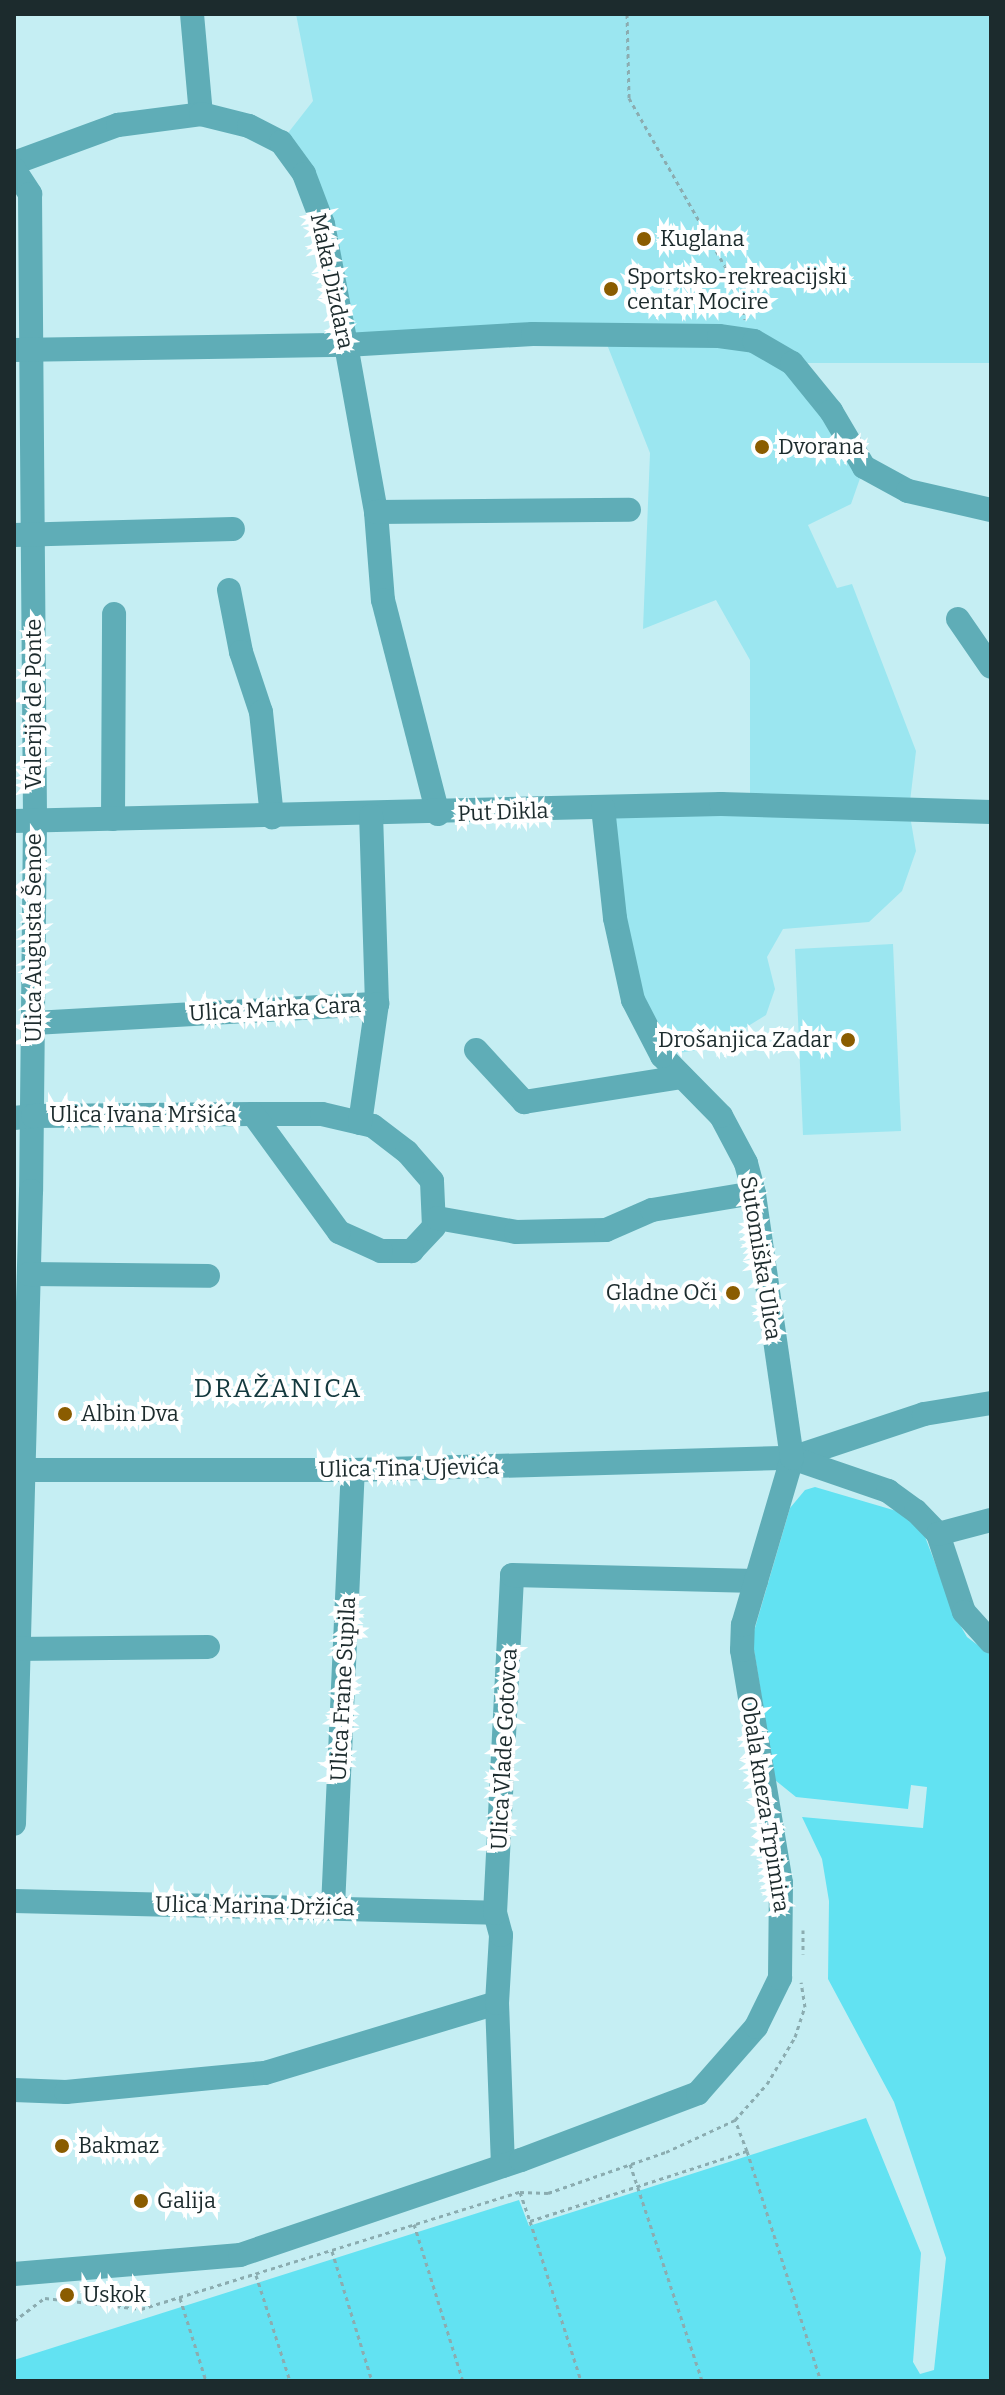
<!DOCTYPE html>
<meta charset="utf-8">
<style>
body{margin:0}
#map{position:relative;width:1005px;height:2395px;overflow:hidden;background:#c5eef3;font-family:Bitter,serif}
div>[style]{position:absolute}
.green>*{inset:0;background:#9be6f0}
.water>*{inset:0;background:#62e2f2}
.path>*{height:3px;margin-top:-1.5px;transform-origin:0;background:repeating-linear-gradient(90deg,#8bacb0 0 4px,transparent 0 8px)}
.minor>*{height:24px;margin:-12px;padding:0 12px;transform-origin:12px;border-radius:12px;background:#5fadb7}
.dots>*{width:22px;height:22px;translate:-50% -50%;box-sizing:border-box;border:4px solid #fff;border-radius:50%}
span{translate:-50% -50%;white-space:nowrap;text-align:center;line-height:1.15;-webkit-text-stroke:8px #fff;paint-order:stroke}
.poi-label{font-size:22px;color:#1c2b2d}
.left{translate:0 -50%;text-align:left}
.right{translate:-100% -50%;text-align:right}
.street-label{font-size:22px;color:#1c2b2d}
.quarter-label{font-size:26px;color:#14393e;letter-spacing:2px}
.frame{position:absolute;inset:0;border:16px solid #1c2b2d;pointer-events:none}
</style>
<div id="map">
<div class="green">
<div style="clip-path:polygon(296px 14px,991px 14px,991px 363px,794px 363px,864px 467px,851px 504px,808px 525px,837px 588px,852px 584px,916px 751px,909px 810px,916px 851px,902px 891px,869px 922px,783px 929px,767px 957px,775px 989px,766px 1015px,714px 1047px,662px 1056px,633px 1000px,603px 808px,750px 805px,750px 660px,716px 600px,643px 629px,650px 453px,604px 337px,346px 345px,323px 224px,281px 142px,313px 101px)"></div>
<div style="clip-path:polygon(893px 944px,901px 1131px,803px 1135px,795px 949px)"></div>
</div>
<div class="water">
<div style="clip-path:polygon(815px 1487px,900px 1512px,924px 1534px,956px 1618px,967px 1637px,991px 1655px,991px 2381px,14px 2381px,14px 2360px,519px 2200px,529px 2226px,866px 2118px,921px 2253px,913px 2362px,920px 2374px,934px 2370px,946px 2258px,894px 2102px,828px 1979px,829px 1901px,822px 1859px,802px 1817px,923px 1828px,927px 1787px,911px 1785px,908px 1809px,796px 1797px,775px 1780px,752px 1638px,790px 1508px,805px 1490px)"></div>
</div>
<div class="path">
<div style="left:627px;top:14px;width:84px;rotate:88.6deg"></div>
<div style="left:629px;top:98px;width:193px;rotate:60.3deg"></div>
<div style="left:725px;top:266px;width:57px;rotate:69.3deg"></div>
<div style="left:803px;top:1930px;width:24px;rotate:90deg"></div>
<div style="left:747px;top:2151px;width:242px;rotate:72.2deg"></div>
<div style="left:630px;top:2164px;width:229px;rotate:71.6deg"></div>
<div style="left:520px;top:2192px;width:31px;rotate:71deg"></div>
<div style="left:530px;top:2221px;width:228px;rotate:-17.9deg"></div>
<div style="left:747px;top:2151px;width:33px;rotate:-111deg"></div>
<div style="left:530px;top:2221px;width:168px;rotate:72.3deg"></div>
<div style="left:414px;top:2224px;width:164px;rotate:72.7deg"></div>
<div style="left:332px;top:2251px;width:136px;rotate:72.9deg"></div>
<div style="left:256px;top:2275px;width:111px;rotate:72.2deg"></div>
<div style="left:180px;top:2298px;width:87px;rotate:72.6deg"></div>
<div style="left:14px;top:2321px;width:39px;rotate:-37deg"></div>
<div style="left:45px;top:2298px;width:97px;rotate:6.5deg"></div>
<div style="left:141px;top:2309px;width:397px;rotate:-17.2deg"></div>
<div style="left:520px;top:2192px;width:28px;rotate:2deg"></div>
<div style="left:548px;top:2193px;width:125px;rotate:-19.2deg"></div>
<div style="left:666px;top:2152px;width:76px;rotate:-24.9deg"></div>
<div style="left:735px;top:2120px;width:48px;rotate:-48.4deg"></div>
<div style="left:767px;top:2084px;width:55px;rotate:-59.2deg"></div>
<div style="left:795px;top:2037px;width:32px;rotate:-72deg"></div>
<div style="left:805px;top:2007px;width:25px;rotate:-99deg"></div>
</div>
<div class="minor">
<div style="left:192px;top:14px;width:100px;rotate:84.9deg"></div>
<div style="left:14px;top:163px;width:111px;rotate:-20.1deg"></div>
<div style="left:118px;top:125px;width:84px;rotate:-7.5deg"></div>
<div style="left:201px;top:114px;width:49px;rotate:14deg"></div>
<div style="left:249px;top:126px;width:36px;rotate:27deg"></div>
<div style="left:281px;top:142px;width:39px;rotate:54deg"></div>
<div style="left:304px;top:174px;width:53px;rotate:69.2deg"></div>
<div style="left:323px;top:224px;width:123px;rotate:79.2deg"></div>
<div style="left:346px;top:345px;width:170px;rotate:79.8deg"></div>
<div style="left:376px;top:512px;width:88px;rotate:85.5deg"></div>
<div style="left:383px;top:600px;width:221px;rotate:75.6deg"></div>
<div style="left:14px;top:169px;width:30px;rotate:57deg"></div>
<div style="left:30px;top:194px;width:626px;rotate:89.54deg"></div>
<div style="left:35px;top:820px;width:371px;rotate:90.6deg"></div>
<div style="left:31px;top:1191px;width:633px;rotate:91.54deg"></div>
<div style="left:14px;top:350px;width:332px;rotate:-0.9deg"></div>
<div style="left:346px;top:345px;width:187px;rotate:-3.4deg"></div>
<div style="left:533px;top:334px;width:186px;rotate:0.6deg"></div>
<div style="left:719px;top:336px;width:35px;rotate:8deg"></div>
<div style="left:754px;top:341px;width:44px;rotate:30.1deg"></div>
<div style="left:792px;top:363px;width:62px;rotate:50.9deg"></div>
<div style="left:831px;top:411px;width:65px;rotate:59.5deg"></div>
<div style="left:864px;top:467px;width:50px;rotate:28.6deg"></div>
<div style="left:908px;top:491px;width:85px;rotate:12.9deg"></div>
<div style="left:376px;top:512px;width:253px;rotate:-0.5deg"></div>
<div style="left:14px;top:535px;width:219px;rotate:-1.6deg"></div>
<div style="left:229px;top:590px;width:63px;rotate:79deg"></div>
<div style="left:241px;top:652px;width:63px;rotate:71.6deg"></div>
<div style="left:261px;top:712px;width:106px;rotate:84deg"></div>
<div style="left:958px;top:619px;width:58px;rotate:55.5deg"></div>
<div style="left:113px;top:819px;width:205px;rotate:-89.7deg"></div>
<div style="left:14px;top:821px;width:707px;rotate:-1.38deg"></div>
<div style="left:721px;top:804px;width:270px;rotate:1.7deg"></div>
<div style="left:34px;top:1023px;width:344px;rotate:-3.2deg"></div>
<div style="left:377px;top:1004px;width:188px;rotate:-91.8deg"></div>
<div style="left:476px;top:1050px;width:71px;rotate:47.3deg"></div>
<div style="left:524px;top:1102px;width:160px;rotate:-9deg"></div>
<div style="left:14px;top:1118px;width:19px;rotate:-6deg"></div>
<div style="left:33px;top:1116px;width:220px;rotate:-0.5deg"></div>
<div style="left:253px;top:1114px;width:69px"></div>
<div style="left:322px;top:1114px;width:52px;rotate:13.2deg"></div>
<div style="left:373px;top:1126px;width:43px;rotate:37.4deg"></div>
<div style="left:407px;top:1152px;width:38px;rotate:49deg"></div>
<div style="left:432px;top:1181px;width:46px;rotate:87.5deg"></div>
<div style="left:434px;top:1227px;width:33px;rotate:133deg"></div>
<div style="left:412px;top:1251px;width:31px;rotate:180deg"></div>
<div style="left:381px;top:1251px;width:46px;rotate:-155.7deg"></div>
<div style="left:339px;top:1232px;width:146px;rotate:-126.1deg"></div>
<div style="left:360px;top:1123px;width:120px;rotate:-81.9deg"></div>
<div style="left:437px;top:1218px;width:80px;rotate:10deg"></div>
<div style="left:516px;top:1232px;width:90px;rotate:-1.3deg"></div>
<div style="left:606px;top:1230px;width:50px;rotate:-23.5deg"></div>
<div style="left:652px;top:1210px;width:103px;rotate:-9.5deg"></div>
<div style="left:29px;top:1274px;width:179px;rotate:0.6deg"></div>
<div style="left:792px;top:1458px;width:139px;rotate:-18.4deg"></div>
<div style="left:924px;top:1414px;width:68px;rotate:-9.3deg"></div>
<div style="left:14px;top:1470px;width:339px"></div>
<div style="left:353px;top:1470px;width:439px;rotate:-1.6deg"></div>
<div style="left:792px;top:1458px;width:102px;rotate:19deg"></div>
<div style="left:888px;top:1491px;width:34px;rotate:36deg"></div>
<div style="left:916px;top:1511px;width:32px;rotate:46deg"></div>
<div style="left:938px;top:1534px;width:82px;rotate:71.6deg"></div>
<div style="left:964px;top:1612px;width:40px;rotate:48deg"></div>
<div style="left:938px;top:1534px;width:55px;rotate:-14.8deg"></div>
<div style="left:14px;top:1649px;width:194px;rotate:-0.6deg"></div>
<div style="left:14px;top:1901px;width:481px;rotate:1.4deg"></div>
<div style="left:333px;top:1907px;width:437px;rotate:-87.4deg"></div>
<div style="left:14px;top:2090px;width:52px;rotate:2.2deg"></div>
<div style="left:66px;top:2092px;width:200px;rotate:-5.5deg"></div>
<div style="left:265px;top:2073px;width:242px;rotate:-16.8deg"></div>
<div style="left:503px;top:2166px;width:163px;rotate:-92.1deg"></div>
<div style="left:497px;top:2003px;width:68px;rotate:-86.6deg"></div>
<div style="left:501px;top:1935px;width:23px;rotate:-105deg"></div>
<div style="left:495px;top:1913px;width:338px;rotate:-87.1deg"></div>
<div style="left:512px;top:1575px;width:244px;rotate:1.4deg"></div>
<div style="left:14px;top:2274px;width:227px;rotate:-4.8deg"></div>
<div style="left:240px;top:2255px;width:297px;rotate:-18.7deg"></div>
<div style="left:521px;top:2160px;width:189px;rotate:-20.7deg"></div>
<div style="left:698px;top:2093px;width:88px;rotate:-48.7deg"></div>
<div style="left:756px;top:2027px;width:55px;rotate:-63.9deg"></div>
<div style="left:780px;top:1978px;width:95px;rotate:-89.4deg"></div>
<div style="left:781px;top:1883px;width:236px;rotate:-99.5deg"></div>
<div style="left:742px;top:1650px;width:25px;rotate:-88deg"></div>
<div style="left:743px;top:1625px;width:174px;rotate:-73.6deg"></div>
<div style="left:792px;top:1458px;width:268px;rotate:-98.2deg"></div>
<div style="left:754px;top:1193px;width:31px;rotate:-105deg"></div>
<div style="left:746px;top:1163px;width:53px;rotate:-118deg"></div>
<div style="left:721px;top:1116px;width:84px;rotate:-134.5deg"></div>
<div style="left:662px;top:1056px;width:63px;rotate:-117.4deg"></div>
<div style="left:633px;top:1000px;width:84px;rotate:-102.4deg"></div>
<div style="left:615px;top:918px;width:111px;rotate:-96.2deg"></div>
</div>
<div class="dots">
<div style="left:644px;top:239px;background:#8a5c00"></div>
<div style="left:611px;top:289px;background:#8a5c00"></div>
<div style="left:762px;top:447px;background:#8a5c00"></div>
<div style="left:848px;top:1040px;background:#8a5c00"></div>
<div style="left:733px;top:1293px;background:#8a5c00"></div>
<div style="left:65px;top:1414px;background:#8a5c00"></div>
<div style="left:62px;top:2146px;background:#8a5c00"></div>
<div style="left:141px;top:2201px;background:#8a5c00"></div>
<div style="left:67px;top:2295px;background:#8a5c00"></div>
</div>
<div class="poi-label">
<span class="left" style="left:660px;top:239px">Kuglana</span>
<span class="left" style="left:627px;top:289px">Sportsko-rekreacijski<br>centar Mocire</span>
<span class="left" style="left:778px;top:447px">Dvorana</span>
<span class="right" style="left:832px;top:1040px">Drošanjica Zadar</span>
<span class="right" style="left:717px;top:1293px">Gladne Oči</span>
<span class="left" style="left:81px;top:1414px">Albin Dva</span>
<span class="left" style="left:78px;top:2146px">Bakmaz</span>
<span class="left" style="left:157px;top:2201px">Galija</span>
<span class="left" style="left:83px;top:2295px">Uskok</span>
</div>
<div class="street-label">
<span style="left:332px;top:281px;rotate:78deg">Maka Dizdara</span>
<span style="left:34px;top:704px;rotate:-90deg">Valerija de Ponte</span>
<span style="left:503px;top:812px;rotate:-2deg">Put Dikla</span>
<span style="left:34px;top:938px;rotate:-90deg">Ulica Augusta Šenoe</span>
<span style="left:275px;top:1009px;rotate:-3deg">Ulica Marka Cara</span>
<span style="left:143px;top:1115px">Ulica Ivana Mršića</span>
<span style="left:761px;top:1258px;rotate:81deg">Sutomiška Ulica</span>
<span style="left:409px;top:1468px;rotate:-1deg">Ulica Tina Ujevića</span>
<span style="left:343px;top:1689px;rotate:-87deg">Ulica Frane Supila</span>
<span style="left:504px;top:1749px;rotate:-87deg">Ulica Vlade Gotovca</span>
<span style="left:765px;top:1804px;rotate:81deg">Obala kneza Trpimira</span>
<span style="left:255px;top:1906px;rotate:1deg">Ulica Marina Držića</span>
</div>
<div class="quarter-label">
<span style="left:278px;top:1389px">DRAŽANICA</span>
</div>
<div class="frame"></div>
</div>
